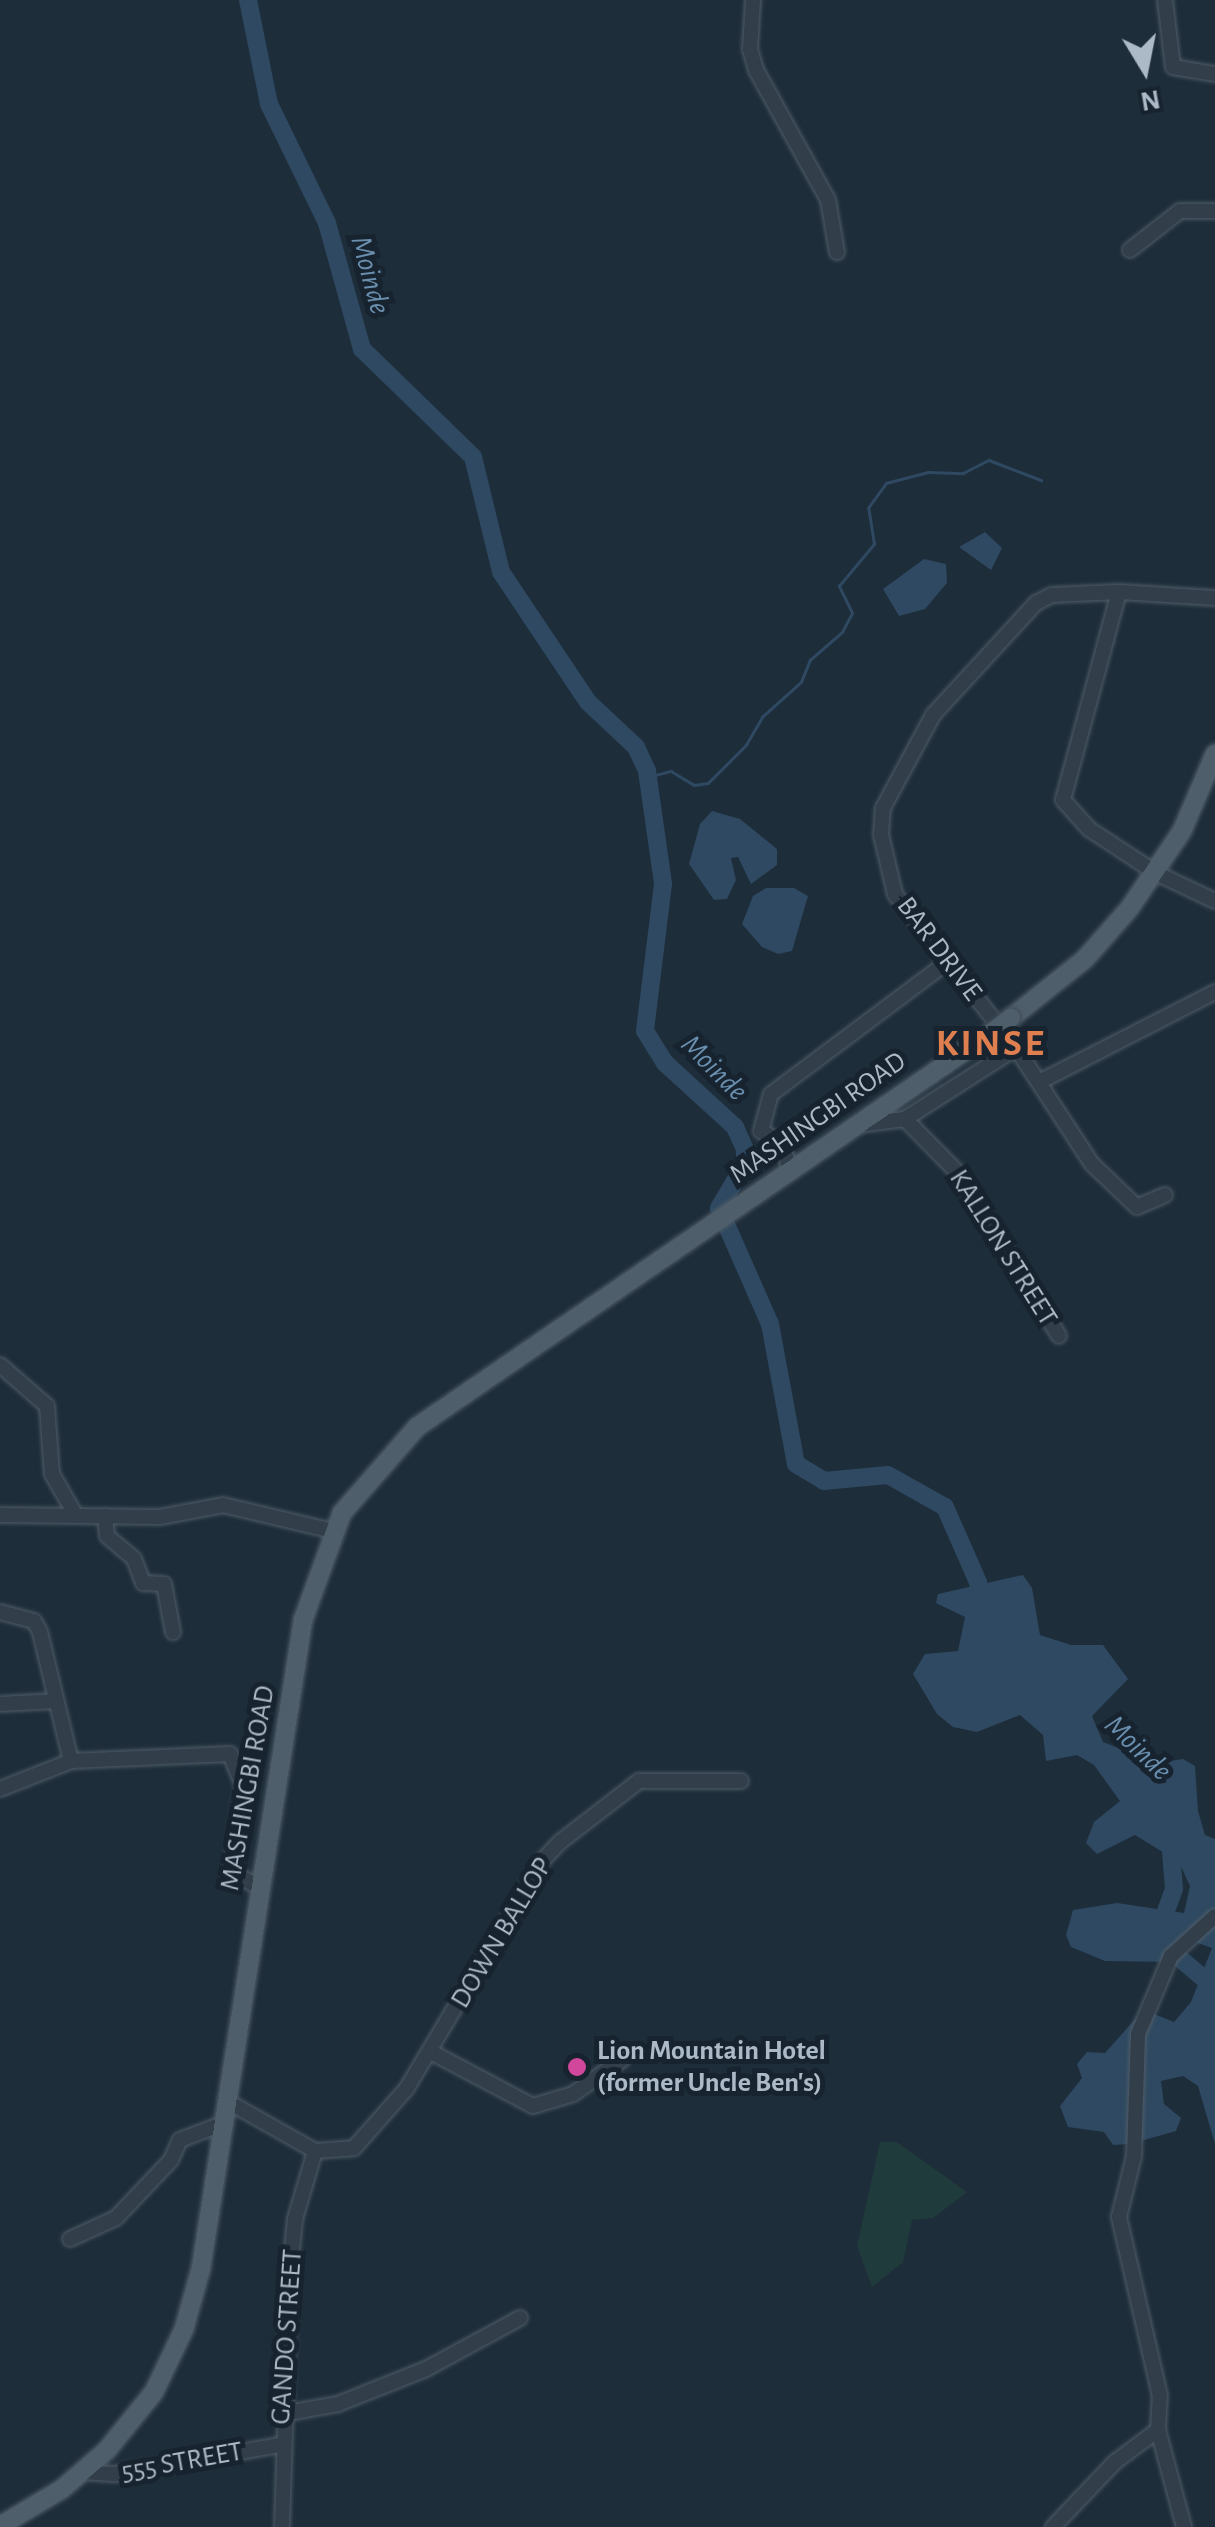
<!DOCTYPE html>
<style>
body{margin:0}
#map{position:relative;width:1215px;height:2527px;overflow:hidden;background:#1e2d3a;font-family:"Alegreya Sans",sans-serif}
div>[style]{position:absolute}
.green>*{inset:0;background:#203b3b}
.water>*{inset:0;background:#2e4961}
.stream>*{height:2.5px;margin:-1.25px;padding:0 1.25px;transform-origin:1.25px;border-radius:1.25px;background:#2e4961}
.river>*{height:18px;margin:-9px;padding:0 9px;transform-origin:9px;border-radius:9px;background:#2e4961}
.roads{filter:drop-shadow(0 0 2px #4f5c68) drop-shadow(0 0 2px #4f5c68)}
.minor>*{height:14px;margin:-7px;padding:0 7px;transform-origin:7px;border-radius:7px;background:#323e4a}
.major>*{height:18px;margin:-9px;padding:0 9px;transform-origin:9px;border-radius:9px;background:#4f5e6b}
.bridges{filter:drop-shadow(0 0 2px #3e4a57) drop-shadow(0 0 2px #3e4a57)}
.major-bridge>*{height:18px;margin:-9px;padding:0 9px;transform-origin:9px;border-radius:9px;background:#4f5e6b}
.dots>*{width:28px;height:28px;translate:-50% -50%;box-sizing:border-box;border:5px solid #17232e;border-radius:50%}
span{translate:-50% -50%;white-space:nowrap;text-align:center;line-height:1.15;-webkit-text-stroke:10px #17232e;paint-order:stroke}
.street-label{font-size:28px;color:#acb9c7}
.poi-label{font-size:28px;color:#acb9c7;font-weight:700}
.left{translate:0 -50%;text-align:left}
.water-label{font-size:30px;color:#698eae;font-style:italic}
.district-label{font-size:38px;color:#df7f4f;font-weight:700;letter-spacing:2.5px}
.north{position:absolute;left:1095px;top:20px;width:100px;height:100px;-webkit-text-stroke:8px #17232e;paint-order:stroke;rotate:170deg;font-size:28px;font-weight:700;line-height:40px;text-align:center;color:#acb9c7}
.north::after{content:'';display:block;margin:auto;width:35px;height:45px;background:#acb9c7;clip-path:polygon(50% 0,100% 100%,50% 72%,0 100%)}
</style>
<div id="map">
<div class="green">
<div style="clip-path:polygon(880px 2142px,897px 2142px,967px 2192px,933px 2218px,912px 2220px,903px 2262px,872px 2287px,857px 2246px)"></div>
</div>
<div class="water">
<div style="clip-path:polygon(985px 532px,1002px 548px,991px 570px,959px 547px)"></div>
<div style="clip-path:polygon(924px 559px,946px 564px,947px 583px,925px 609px,899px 616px,883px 589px)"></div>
<div style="clip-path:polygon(712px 811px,740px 819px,777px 849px,777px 865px,751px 884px,738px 857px,731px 858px,736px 880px,727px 899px,714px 900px,689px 864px,700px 824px)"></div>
<div style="clip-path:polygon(766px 888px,794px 888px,808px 896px,792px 951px,778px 954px,762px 947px,742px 924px,753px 896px)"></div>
<div style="clip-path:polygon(1023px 1575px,1032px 1588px,1040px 1635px,1071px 1645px,1103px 1645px,1128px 1679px,1092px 1716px,1103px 1742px,1157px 1763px,1183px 1759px,1195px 1766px,1198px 1811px,1205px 1835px,1215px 1839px,1215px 2144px,1198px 2086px,1183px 2076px,1161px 2081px,1164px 2104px,1181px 2118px,1176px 2131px,1130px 2144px,1113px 2145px,1104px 2132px,1068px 2127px,1060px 2106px,1082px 2078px,1077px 2064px,1087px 2052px,1105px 2053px,1136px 2018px,1154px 2014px,1174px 2022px,1191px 2002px,1212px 1948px,1195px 1942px,1171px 1962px,1105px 1961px,1071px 1947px,1066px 1935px,1073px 1910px,1117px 1903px,1184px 1913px,1190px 1886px,1179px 1862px,1135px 1835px,1097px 1854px,1086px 1843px,1094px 1822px,1120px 1801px,1094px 1765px,1077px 1755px,1046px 1761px,1043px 1735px,1020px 1715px,977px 1732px,953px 1727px,937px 1714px,913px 1674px,925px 1654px,958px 1651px,965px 1617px,936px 1603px,938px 1594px)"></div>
</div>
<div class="stream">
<div style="left:648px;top:777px;width:24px;rotate:-15deg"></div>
<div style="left:671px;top:771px;width:27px;rotate:31deg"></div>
<div style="left:694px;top:785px;width:14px;rotate:-8deg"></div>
<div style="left:708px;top:783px;width:54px;rotate:-45deg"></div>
<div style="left:746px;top:745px;width:32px;rotate:-60deg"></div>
<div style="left:762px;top:717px;width:52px;rotate:-41.9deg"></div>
<div style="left:801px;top:682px;width:24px;rotate:-68deg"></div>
<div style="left:810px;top:660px;width:43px;rotate:-41.2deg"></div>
<div style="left:842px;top:632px;width:21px;rotate:-62deg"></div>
<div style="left:852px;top:613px;width:30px;rotate:-116deg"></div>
<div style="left:839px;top:586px;width:55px;rotate:-50.2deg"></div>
<div style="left:874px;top:544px;width:36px;rotate:-99deg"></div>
<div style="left:868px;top:508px;width:31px;rotate:-54deg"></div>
<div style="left:886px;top:483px;width:43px;rotate:-14.7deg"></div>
<div style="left:928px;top:472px;width:35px;rotate:2deg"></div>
<div style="left:963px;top:473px;width:29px;rotate:-27deg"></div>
<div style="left:989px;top:460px;width:56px;rotate:21deg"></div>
</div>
<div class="river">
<div style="left:248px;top:0;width:106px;rotate:78.6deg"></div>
<div style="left:269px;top:104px;width:132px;rotate:64deg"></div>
<div style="left:327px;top:223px;width:131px;rotate:74.5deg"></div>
<div style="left:362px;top:349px;width:155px;rotate:44.2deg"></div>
<div style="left:473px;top:457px;width:118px;rotate:76.3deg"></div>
<div style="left:501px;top:572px;width:156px;rotate:56.2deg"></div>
<div style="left:588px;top:702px;width:66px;rotate:43.2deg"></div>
<div style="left:636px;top:747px;width:26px;rotate:65deg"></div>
<div style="left:647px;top:771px;width:114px;rotate:81.9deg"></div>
<div style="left:663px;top:884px;width:148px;rotate:97deg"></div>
<div style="left:645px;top:1031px;width:38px;rotate:58deg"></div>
<div style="left:665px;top:1063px;width:95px;rotate:42.4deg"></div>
<div style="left:735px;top:1127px;width:24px;rotate:66deg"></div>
<div style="left:745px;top:1149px;width:15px;rotate:90deg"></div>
<div style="left:745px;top:1164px;width:51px;rotate:120.6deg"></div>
<div style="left:719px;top:1208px;width:127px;rotate:66.3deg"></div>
<div style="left:770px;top:1324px;width:142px;rotate:79.5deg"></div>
<div style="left:796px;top:1464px;width:33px;rotate:31deg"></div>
<div style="left:824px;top:1481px;width:64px;rotate:-5.4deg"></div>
<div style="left:888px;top:1475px;width:65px;rotate:29.3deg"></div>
<div style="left:945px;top:1507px;width:82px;rotate:66.3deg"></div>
<div style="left:978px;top:1582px;width:26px;rotate:81deg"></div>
<div style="left:1170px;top:1839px;width:50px;rotate:85.4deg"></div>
<div style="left:1174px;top:1889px;width:52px;rotate:110.2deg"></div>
<div style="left:1156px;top:1938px;width:77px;rotate:40.3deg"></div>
</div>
<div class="roads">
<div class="minor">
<div style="left:753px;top:0;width:49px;rotate:93.5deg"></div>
<div style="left:750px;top:49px;width:22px;rotate:74deg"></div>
<div style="left:756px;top:70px;width:149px;rotate:61deg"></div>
<div style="left:828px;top:200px;width:53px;rotate:80.2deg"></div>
<div style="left:1165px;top:0;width:67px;rotate:83.2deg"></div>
<div style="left:1173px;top:67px;width:43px;rotate:9.5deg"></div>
<div style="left:1130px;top:250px;width:63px;rotate:-38deg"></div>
<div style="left:1180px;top:211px;width:35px"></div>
<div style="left:1119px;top:592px;width:215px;rotate:105.1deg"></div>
<div style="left:1063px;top:800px;width:39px;rotate:48deg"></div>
<div style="left:1089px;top:829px;width:80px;rotate:33.3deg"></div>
<div style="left:1156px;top:873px;width:65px;rotate:25.4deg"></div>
<div style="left:1039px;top:1082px;width:198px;rotate:-27.1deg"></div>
<div style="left:905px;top:1119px;width:74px;rotate:45.5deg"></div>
<div style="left:957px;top:1172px;width:193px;rotate:58.1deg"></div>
<div style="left:858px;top:1125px;width:47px;rotate:-7.3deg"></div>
<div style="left:905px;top:1119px;width:132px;rotate:-32.6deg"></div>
<div style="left:790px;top:1170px;width:28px;rotate:-107deg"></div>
<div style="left:782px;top:1143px;width:24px;rotate:-150deg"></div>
<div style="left:761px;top:1131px;width:38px;rotate:-75deg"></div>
<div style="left:771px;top:1094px;width:217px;rotate:-36.8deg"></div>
<div style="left:1165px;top:1195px;width:30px;rotate:157deg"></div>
<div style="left:1137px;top:1207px;width:62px;rotate:-136.3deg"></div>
<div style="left:1092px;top:1164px;width:139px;rotate:-123.2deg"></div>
<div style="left:1016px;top:1048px;width:196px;rotate:-128.2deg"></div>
<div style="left:895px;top:894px;width:61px;rotate:-103.3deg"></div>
<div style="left:881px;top:835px;width:27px;rotate:-86deg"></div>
<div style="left:883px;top:808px;width:106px;rotate:-61.7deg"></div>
<div style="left:933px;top:715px;width:152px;rotate:-47.4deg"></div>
<div style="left:1036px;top:603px;width:18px;rotate:-27deg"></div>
<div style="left:1052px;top:595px;width:67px;rotate:-2.6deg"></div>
<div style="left:1119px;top:592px;width:96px;rotate:3.6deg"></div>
<div style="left:0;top:1365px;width:62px;rotate:41.1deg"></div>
<div style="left:47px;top:1406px;width:68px;rotate:85.8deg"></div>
<div style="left:52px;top:1474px;width:46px;rotate:60.1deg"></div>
<div style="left:0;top:1515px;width:160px;rotate:0.7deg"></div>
<div style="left:160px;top:1517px;width:64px;rotate:-10.8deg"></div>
<div style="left:223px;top:1505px;width:113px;rotate:13.3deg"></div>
<div style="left:105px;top:1516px;width:20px;rotate:84deg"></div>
<div style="left:107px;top:1536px;width:35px;rotate:40deg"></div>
<div style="left:134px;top:1559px;width:26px;rotate:69deg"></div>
<div style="left:143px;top:1583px;width:21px;rotate:3deg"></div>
<div style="left:164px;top:1584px;width:49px;rotate:79.4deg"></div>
<div style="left:0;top:1612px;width:35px;rotate:15deg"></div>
<div style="left:34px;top:1621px;width:13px;rotate:61deg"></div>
<div style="left:40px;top:1632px;width:133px;rotate:76.5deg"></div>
<div style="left:0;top:1704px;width:56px;rotate:-3.1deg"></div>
<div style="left:0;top:1789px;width:76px;rotate:-21.5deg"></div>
<div style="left:71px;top:1761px;width:159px;rotate:-2.5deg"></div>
<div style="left:230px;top:1754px;width:35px;rotate:68deg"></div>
<div style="left:243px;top:1786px;width:86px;rotate:98deg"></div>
<div style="left:231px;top:1871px;width:33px;rotate:31deg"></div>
<div style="left:431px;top:2052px;width:115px;rotate:27.9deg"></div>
<div style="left:533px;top:2106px;width:42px;rotate:-16.7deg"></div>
<div style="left:573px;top:2094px;width:61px;rotate:-35deg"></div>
<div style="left:225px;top:2100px;width:103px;rotate:29.5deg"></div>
<div style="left:315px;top:2151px;width:39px;rotate:-4deg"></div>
<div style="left:354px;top:2148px;width:80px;rotate:-48.5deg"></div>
<div style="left:407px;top:2088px;width:265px;rotate:-59.2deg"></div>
<div style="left:543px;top:1860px;width:25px;rotate:-47deg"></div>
<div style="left:560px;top:1842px;width:100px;rotate:-37.7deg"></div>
<div style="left:639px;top:1781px;width:102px"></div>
<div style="left:70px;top:2239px;width:51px;rotate:-24.5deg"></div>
<div style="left:116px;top:2218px;width:80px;rotate:-46.5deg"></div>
<div style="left:171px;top:2160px;width:22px;rotate:-66deg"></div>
<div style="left:180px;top:2140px;width:42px;rotate:-21deg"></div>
<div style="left:282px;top:2414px;width:57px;rotate:-10.1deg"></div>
<div style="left:338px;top:2404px;width:95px;rotate:-21.7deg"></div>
<div style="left:426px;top:2369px;width:107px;rotate:-28.5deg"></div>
<div style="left:83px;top:2472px;width:32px;rotate:4deg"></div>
<div style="left:115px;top:2474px;width:168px;rotate:-10deg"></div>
<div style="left:282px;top:2527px;width:257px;rotate:-88.2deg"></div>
<div style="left:290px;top:2270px;width:51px;rotate:-84.4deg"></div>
<div style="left:295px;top:2219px;width:71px;rotate:-73.6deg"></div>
<div style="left:1053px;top:2527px;width:90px;rotate:-46.4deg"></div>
<div style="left:1115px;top:2462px;width:54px;rotate:-36.7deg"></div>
<div style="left:1184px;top:2527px;width:100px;rotate:-105deg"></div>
<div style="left:1158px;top:2430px;width:34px;rotate:-87deg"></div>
<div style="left:1160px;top:2396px;width:184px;rotate:-102.9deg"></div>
<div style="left:1119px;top:2217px;width:63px;rotate:-76.2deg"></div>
<div style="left:1134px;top:2156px;width:122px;rotate:-88.1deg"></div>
<div style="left:1138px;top:2034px;width:85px;rotate:-67.1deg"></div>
<div style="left:1171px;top:1956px;width:59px;rotate:-42.3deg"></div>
</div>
<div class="major">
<div style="left:1011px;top:1018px;width:95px;rotate:-38.6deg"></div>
<div style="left:1085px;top:959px;width:67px;rotate:-48.7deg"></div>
<div style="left:1129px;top:909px;width:94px;rotate:-55.8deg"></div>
<div style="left:1182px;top:831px;width:84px;rotate:-66.8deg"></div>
<div style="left:0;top:2526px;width:72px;rotate:-30.8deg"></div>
<div style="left:62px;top:2489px;width:60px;rotate:-40.9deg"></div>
<div style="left:107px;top:2450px;width:75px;rotate:-51deg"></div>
<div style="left:154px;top:2392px;width:70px;rotate:-64.5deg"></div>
<div style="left:184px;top:2329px;width:63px;rotate:-74.4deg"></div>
<div style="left:201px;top:2268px;width:656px;rotate:-81.05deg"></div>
<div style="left:303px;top:1620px;width:114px;rotate:-70deg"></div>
<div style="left:342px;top:1513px;width:114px;rotate:-48.9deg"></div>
<div style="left:417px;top:1427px;width:688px;rotate:-34.45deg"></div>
</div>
</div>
<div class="bridges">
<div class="major-bridge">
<div style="left:984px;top:1038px;width:34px;rotate:-37deg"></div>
</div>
</div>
<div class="dots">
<div style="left:577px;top:2067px;background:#d1479c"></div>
</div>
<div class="street-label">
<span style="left:939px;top:949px;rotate:53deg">BAR DRIVE</span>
<span style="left:818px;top:1118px;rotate:-35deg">MASHINGBI ROAD</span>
<span style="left:1003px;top:1248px;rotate:58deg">KALLON STREET</span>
<span style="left:248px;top:1788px;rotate:-80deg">MASHINGBI ROAD</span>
<span style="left:502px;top:1933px;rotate:-59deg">DOWN BALLOP</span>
<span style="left:287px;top:2337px;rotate:-86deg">GANDO STREET</span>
<span style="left:182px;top:2462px;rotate:-10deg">555 STREET</span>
</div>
<div class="poi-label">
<span class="left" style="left:597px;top:2067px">Lion Mountain Hotel<br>(former Uncle Ben's)</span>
</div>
<div class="water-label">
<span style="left:370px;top:275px;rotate:75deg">Moinde</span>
<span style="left:714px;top:1068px;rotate:45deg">Moinde</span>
<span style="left:1138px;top:1748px;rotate:44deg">Moinde</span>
</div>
<div class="district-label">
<span style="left:991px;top:1045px">KINSE</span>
</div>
<div class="north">N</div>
</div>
